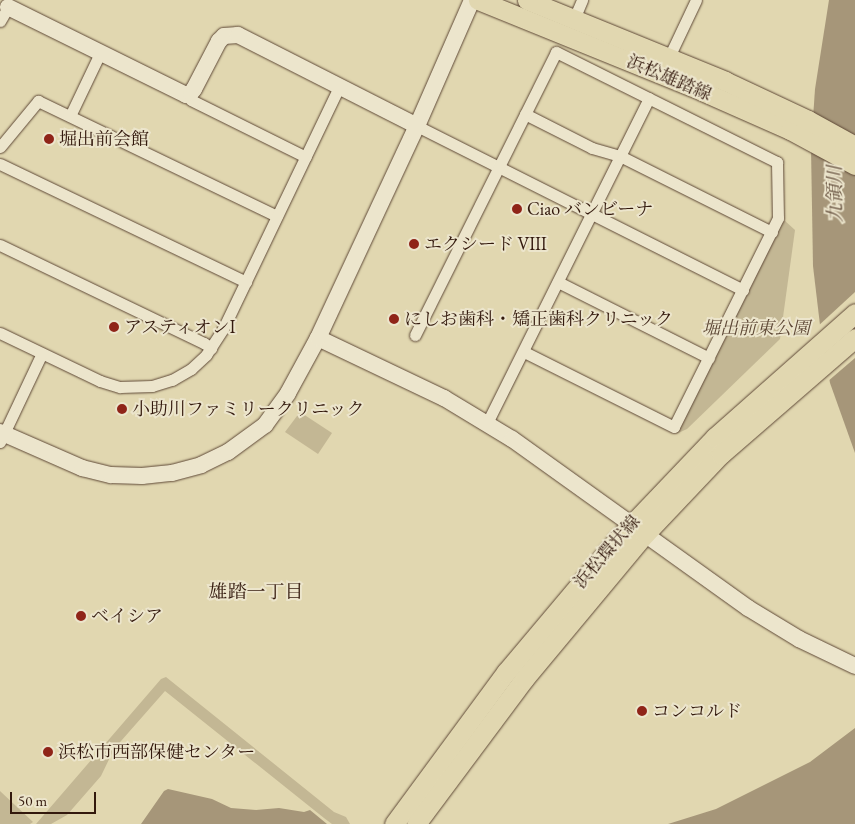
<!DOCTYPE html>
<meta charset="utf-8">
<style>
body{margin:0}
#map{position:relative;width:855px;height:824px;overflow:hidden;background:#e1d7b0;font-family:"EB Garamond","Noto Serif JP",serif}
div>[style]{position:absolute}
.green>*{inset:0;background:#c3b794}
.water>*{inset:0;background:#a69679}
.pier>*{inset:0;background:#e1d7b0}
.roads{filter:drop-shadow(0 0 1px #5e4836) drop-shadow(0 0 1px #5e4836)}
.street>*{height:11px;margin:-5.5px;padding:0 5.5px;transform-origin:5.5px;border-radius:5.5px;background:#ece5cc}
.secondary>*{height:16px;margin:-8px;padding:0 8px;transform-origin:8px;border-radius:8px;background:#ece5cc}
.primary>*{height:19px;margin:-9.5px;padding:0 9.5px;transform-origin:9.5px;border-radius:9.5px;background:#e1d7b0}
.dots>*{width:14px;height:14px;translate:-50% -50%;box-sizing:border-box;border:2px solid #ece5cc;border-radius:50%}
span{translate:-50% -50%;white-space:nowrap;text-align:center;line-height:1.15;-webkit-text-stroke:4px #ece5cc;paint-order:stroke}
.street-label{font-size:18px;color:#33190d}
.poi-label{font-size:18px;color:#33190d}
.left{translate:0 -50%;text-align:left}
.park-label{font-size:18px;color:#5e4836;font-style:italic}
.water-label{font-size:19px;color:#5b4533;font-style:italic}
.neighbourhood-label{font-size:19px;color:#33190d}
.scale{position:absolute;left:10px;top:792px;width:86px;height:22px;box-sizing:border-box;border:2px solid #33190d;border-top:0;padding-left:6px;font-size:15px;line-height:18px;white-space:nowrap;color:#33190d;-webkit-text-stroke:4px #ece5cc;paint-order:stroke}
</style>
<div id="map">
<div class="green">
<div style="clip-path:polygon(784px 220px,795px 230px,780px 339px,687px 429px,676px 434px)"></div>
<div style="clip-path:polygon(300px 412px,332px 433px,318px 454px,285px 432px)"></div>
<div style="clip-path:polygon(166px 677px,334px 812px,346px 817px,350px 824px,332px 824px,324px 818px,165px 691px,114px 749px,101px 776px,67px 815px,51px 824px,36px 824px,161px 679px)"></div>
<div style="clip-path:polygon(0 791px,33px 822px,30px 824px,0 824px)"></div>
</div>
<div class="water">
<div style="clip-path:polygon(829px 0,855px 0,855px 453px,830px 383px,820px 325px,813px 266px,811px 148px,815px 89px)"></div>
<div style="clip-path:polygon(855px 728px,855px 824px,668px 824px,716px 809px,810px 762px)"></div>
<div style="clip-path:polygon(168px 789px,212px 799px,231px 808px,256px 810px,279px 808px,304px 812px,310px 810px,327px 824px,141px 824px,164px 791px)"></div>
</div>
<div class="pier">
<div style="clip-path:polygon(855px 292px,855px 358px,827px 382px,817px 327px)"></div>
</div>
<div class="roads">
<div class="street">
<div style="left:574px;top:19px;width:21px;rotate:-67deg"></div>
<div style="left:0;top:21px;width:16px;rotate:-60deg"></div>
<div style="left:669px;top:57px;width:63px;rotate:-64.7deg"></div>
<div style="left:189px;top:94px;width:6px;rotate:72deg"></div>
<div style="left:191px;top:100px;width:128px;rotate:26.4deg"></div>
<div style="left:525px;top:114px;width:75px;rotate:26.9deg"></div>
<div style="left:592px;top:148px;width:29px;rotate:16deg"></div>
<div style="left:620px;top:156px;width:170px;rotate:26.6deg"></div>
<div style="left:70px;top:116px;width:70px;rotate:-64.5deg"></div>
<div style="left:417px;top:126px;width:365px;rotate:26.7deg"></div>
<div style="left:0;top:147px;width:60px;rotate:-50.4deg"></div>
<div style="left:38px;top:101px;width:265px;rotate:25.7deg"></div>
<div style="left:0;top:164px;width:273px;rotate:25.6deg"></div>
<div style="left:0;top:245px;width:226px;rotate:25.7deg"></div>
<div style="left:204px;top:343px;width:9px;rotate:36deg"></div>
<div style="left:558px;top:282px;width:169px;rotate:26.7deg"></div>
<div style="left:0;top:333px;width:111px;rotate:25.6deg"></div>
<div style="left:100px;top:381px;width:21px;rotate:17deg"></div>
<div style="left:120px;top:387px;width:32px;rotate:-2deg"></div>
<div style="left:152px;top:386px;width:21px;rotate:-17deg"></div>
<div style="left:172px;top:380px;width:22px;rotate:-30deg"></div>
<div style="left:191px;top:369px;width:21px;rotate:-43deg"></div>
<div style="left:206px;top:355px;width:31px;rotate:-57deg"></div>
<div style="left:223px;top:329px;width:268px;rotate:-64.4deg"></div>
<div style="left:415px;top:335px;width:316px;rotate:-63.5deg"></div>
<div style="left:556px;top:52px;width:247px;rotate:26.5deg"></div>
<div style="left:777px;top:162px;width:56px;rotate:89deg"></div>
<div style="left:778px;top:218px;width:233px;rotate:116.5deg"></div>
<div style="left:674px;top:427px;width:168px;rotate:-153.4deg"></div>
<div style="left:487px;top:423px;width:363px;rotate:-63.5deg"></div>
<div style="left:0;top:442px;width:98px;rotate:-64.7deg"></div>
</div>
<div class="secondary">
<div style="left:8px;top:7px;width:199px;rotate:26.3deg"></div>
<div style="left:186px;top:95px;width:5px;rotate:-22deg"></div>
<div style="left:191px;top:93px;width:5px;rotate:-53deg"></div>
<div style="left:194px;top:89px;width:54px;rotate:-62.5deg"></div>
<div style="left:219px;top:41px;width:7px;rotate:-45deg"></div>
<div style="left:224px;top:36px;width:14px;rotate:-4deg"></div>
<div style="left:238px;top:35px;width:201px;rotate:26.9deg"></div>
<div style="left:318px;top:338px;width:140px;rotate:25.5deg"></div>
<div style="left:444px;top:398px;width:79px;rotate:31.1deg"></div>
<div style="left:512px;top:439px;width:290px;rotate:35.6deg"></div>
<div style="left:748px;top:608px;width:60px;rotate:31.3deg"></div>
<div style="left:799px;top:639px;width:62px;rotate:25.7deg"></div>
<div style="left:0;top:432px;width:90px;rotate:23.7deg"></div>
<div style="left:82px;top:468px;width:30px;rotate:14deg"></div>
<div style="left:111px;top:475px;width:31px;rotate:2deg"></div>
<div style="left:142px;top:476px;width:30px;rotate:-6deg"></div>
<div style="left:172px;top:473px;width:30px;rotate:-15deg"></div>
<div style="left:201px;top:465px;width:30px;rotate:-26deg"></div>
<div style="left:228px;top:452px;width:46px;rotate:-36.1deg"></div>
<div style="left:265px;top:425px;width:39px;rotate:-54deg"></div>
<div style="left:288px;top:393px;width:63px;rotate:-61.4deg"></div>
<div style="left:318px;top:338px;width:234px;rotate:-65deg"></div>
<div style="left:417px;top:126px;width:137px;rotate:-66.4deg"></div>
</div>
<div class="primary">
<div style="left:478px;top:0;width:242px;rotate:22.1deg"></div>
<div style="left:702px;top:91px;width:96px;rotate:23.9deg"></div>
<div style="left:790px;top:130px;width:74px;rotate:28.3deg"></div>
<div style="left:527px;top:0;width:214px;rotate:22.2deg"></div>
<div style="left:725px;top:81px;width:92px;rotate:25.2deg"></div>
<div style="left:808px;top:120px;width:54px;rotate:29deg"></div>
<div style="left:394px;top:824px;width:189px;rotate:-53.6deg"></div>
<div style="left:506px;top:672px;width:172px;rotate:-49.9deg"></div>
<div style="left:617px;top:540px;width:142px;rotate:-46.4deg"></div>
<div style="left:715px;top:437px;width:187px;rotate:-41.5deg"></div>
<div style="left:416px;top:824px;width:181px;rotate:-53.3deg"></div>
<div style="left:524px;top:679px;width:189px;rotate:-50.2deg"></div>
<div style="left:645px;top:534px;width:110px;rotate:-46.5deg"></div>
<div style="left:721px;top:454px;width:177px;rotate:-40.9deg"></div>
</div>
</div>
<div class="dots">
<div style="left:49px;top:139px;background:#8f2418"></div>
<div style="left:517px;top:209px;background:#8f2418"></div>
<div style="left:414px;top:244px;background:#8f2418"></div>
<div style="left:394px;top:319px;background:#8f2418"></div>
<div style="left:114px;top:327px;background:#8f2418"></div>
<div style="left:122px;top:409px;background:#8f2418"></div>
<div style="left:81px;top:616px;background:#8f2418"></div>
<div style="left:642px;top:711px;background:#8f2418"></div>
<div style="left:48px;top:752px;background:#8f2418"></div>
</div>
<div class="street-label">
<span style="left:669px;top:78px;rotate:23deg">浜松雄踏線</span>
<span style="left:607px;top:552px;rotate:-49deg">浜松環状線</span>
</div>
<div class="poi-label">
<span class="left" style="left:59px;top:139px">堀出前会館</span>
<span class="left" style="left:527px;top:209px">Ciao バンビーナ</span>
<span class="left" style="left:424px;top:244px">エクシード Ⅷ</span>
<span class="left" style="left:404px;top:319px">にしお歯科・矯正歯科クリニック</span>
<span class="left" style="left:124px;top:327px">アスティオンⅠ</span>
<span class="left" style="left:132px;top:409px">小助川ファミリークリニック</span>
<span class="left" style="left:91px;top:616px">ベイシア</span>
<span class="left" style="left:652px;top:711px">コンコルド</span>
<span class="left" style="left:58px;top:752px">浜松市西部保健センター</span>
</div>
<div class="park-label">
<span style="left:756px;top:328px">堀出前東公園</span>
</div>
<div class="water-label">
<span style="left:835px;top:194px;rotate:-91deg">九領川</span>
</div>
<div class="neighbourhood-label">
<span style="left:256px;top:592px">雄踏一丁目</span>
</div>
<div class="scale">50 m</div>
</div>
